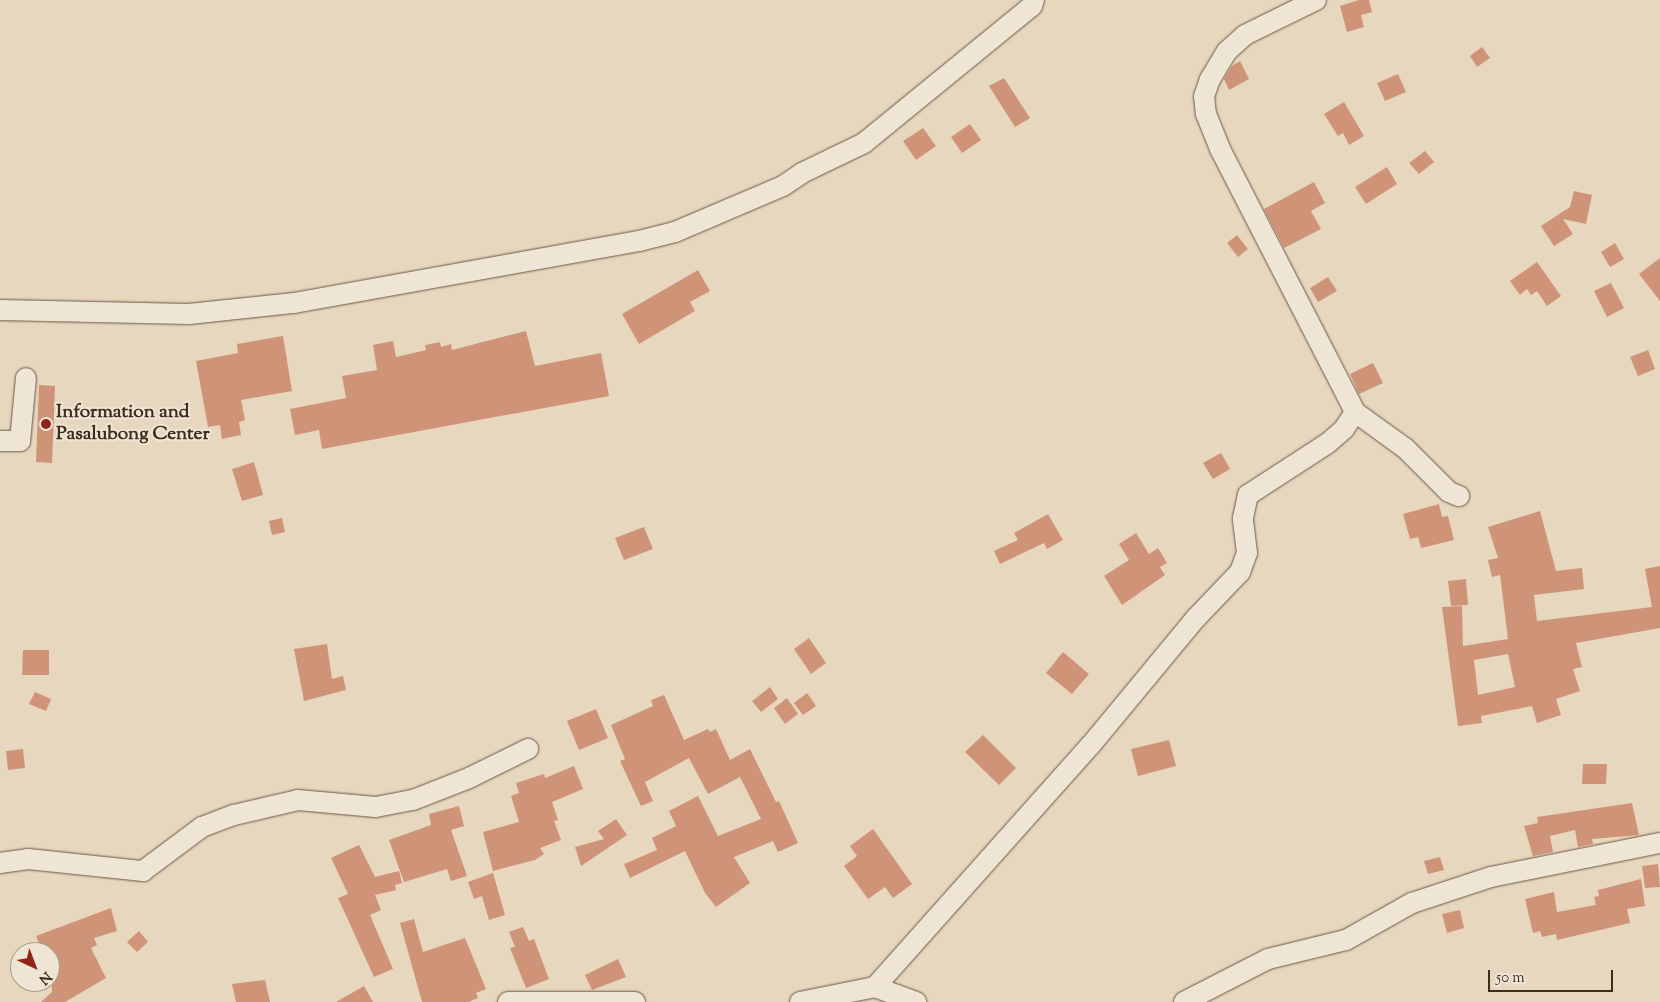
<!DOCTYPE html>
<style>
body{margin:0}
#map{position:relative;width:1660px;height:1002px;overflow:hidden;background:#e7d7be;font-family:"Sorts Mill Goudy",serif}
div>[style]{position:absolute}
.building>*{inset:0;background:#cf9478}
.roads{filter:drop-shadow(0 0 1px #685845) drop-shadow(0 0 1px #685845)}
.minor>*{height:20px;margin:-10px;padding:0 10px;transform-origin:10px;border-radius:10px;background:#efe5d5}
.dots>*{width:14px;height:14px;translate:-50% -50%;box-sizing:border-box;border:2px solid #efe5d5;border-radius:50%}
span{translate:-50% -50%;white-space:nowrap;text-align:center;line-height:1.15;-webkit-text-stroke:4px #efe5d5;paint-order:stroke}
.poi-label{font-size:19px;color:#3d2d1d;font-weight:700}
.left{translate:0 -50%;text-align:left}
.north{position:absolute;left:10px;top:942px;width:50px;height:50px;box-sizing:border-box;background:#efe5d5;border:1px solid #a89b8b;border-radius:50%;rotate:137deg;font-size:14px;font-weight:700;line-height:20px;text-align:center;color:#3d2d1d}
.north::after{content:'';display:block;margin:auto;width:18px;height:22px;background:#8f2418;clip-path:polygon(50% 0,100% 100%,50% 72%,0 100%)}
.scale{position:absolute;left:1488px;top:970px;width:125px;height:22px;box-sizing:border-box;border:2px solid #3d2d1d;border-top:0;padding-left:6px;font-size:15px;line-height:18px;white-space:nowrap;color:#3d2d1d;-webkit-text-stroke:4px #efe5d5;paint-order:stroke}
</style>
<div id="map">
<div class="building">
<div style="clip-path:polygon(1359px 0,1369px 0,1372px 12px,1361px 15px,1364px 27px,1347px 32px,1340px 6px)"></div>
<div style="clip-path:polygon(1482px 47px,1490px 58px,1477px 67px,1470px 56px)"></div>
<div style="clip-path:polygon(1240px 61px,1249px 79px,1229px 90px,1224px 79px,1232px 66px)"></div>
<div style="clip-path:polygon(1398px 74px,1406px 92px,1385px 101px,1377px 83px)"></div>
<div style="clip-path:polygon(1004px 78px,1030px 118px,1015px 127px,989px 86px)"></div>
<div style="clip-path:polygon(1344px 102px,1364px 136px,1349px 145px,1343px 133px,1338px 136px,1324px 114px)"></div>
<div style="clip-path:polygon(970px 124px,981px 140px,962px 153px,951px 137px)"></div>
<div style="clip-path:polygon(923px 128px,936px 146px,916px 160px,903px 141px)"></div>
<div style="clip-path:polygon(1425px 151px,1434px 162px,1419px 174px,1409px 163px)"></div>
<div style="clip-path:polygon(1387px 167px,1397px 184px,1366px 204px,1355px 187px)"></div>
<div style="clip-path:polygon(1314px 182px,1325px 203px,1311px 211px,1321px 229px,1284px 248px,1264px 209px)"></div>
<div style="clip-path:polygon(1574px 191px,1592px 195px,1586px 224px,1563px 219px,1573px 234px,1554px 246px,1541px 226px,1570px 207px)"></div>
<div style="clip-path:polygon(1237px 235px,1248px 249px,1238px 257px,1227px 243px)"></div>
<div style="clip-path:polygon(1615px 243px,1624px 259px,1610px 267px,1601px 252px)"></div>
<div style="clip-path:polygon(1660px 258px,1660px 301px,1639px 274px)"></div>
<div style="clip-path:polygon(1537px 262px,1561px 296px,1547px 306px,1537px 291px,1531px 295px,1527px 289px,1520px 295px,1510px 281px)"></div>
<div style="clip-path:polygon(698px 270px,710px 291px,690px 302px,695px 311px,639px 344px,622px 314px)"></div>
<div style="clip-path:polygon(1328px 277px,1337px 291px,1318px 302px,1310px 288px)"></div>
<div style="clip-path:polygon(1611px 283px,1624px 308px,1607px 317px,1594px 291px)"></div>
<div style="clip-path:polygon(526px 331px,535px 366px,601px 353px,609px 396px,322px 449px,319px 430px,295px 435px,290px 409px,346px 398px,342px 376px,377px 370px,373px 345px,393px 341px,396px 357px,426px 350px,425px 345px,440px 342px,441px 347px,451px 344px,452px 350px)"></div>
<div style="clip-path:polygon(283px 336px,292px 391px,241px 400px,245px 420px,239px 422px,241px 435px,222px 439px,220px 425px,208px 427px,196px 361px,238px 353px,237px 344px)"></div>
<div style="clip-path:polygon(1648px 350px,1655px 369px,1638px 376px,1630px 357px)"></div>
<div style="clip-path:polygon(1373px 363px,1383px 383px,1359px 394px,1350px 374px)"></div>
<div style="clip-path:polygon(39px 385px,55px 386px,52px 463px,36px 462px)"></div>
<div style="clip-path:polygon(1221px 453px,1230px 469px,1213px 479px,1203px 463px)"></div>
<div style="clip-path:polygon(254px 462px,263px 495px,242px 501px,232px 469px)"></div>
<div style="clip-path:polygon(1439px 504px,1442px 517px,1448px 516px,1454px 540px,1421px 548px,1418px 537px,1410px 539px,1403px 514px)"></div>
<div style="clip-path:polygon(evenodd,1540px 511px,1556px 571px,1582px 568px,1584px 589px,1534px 595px,1537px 621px,1652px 607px,1645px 569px,1660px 566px,1660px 628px,1576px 643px,1582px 667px,1573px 669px,1580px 691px,1556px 699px,1561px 715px,1537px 723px,1532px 706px,1481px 716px,1482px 723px,1458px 726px,1442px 607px,1462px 606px,1463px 646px,1508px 639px,1500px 575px,1492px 577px,1488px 560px,1498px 558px,1488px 527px,1540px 511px,1508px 654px,1515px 687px,1478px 695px,1474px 660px,1508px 654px)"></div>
<div style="clip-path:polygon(1048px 514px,1063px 540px,1047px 549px,1044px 543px,1000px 564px,994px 551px,1018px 540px,1014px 533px)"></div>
<div style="clip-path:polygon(282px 518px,285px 532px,272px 535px,269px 521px)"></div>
<div style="clip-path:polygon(644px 527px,653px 549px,624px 560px,615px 538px)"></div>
<div style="clip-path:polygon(1136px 533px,1149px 554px,1158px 548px,1167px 563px,1160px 567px,1165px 575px,1122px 605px,1104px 576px,1129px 560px,1119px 544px)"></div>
<div style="clip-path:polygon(1466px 579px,1468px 605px,1451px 606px,1448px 581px)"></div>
<div style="clip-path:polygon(809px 638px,826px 663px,811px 674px,794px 649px)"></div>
<div style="clip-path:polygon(327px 644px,332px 679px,343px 676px,346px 690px,304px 701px,294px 649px)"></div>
<div style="clip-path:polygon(23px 650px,49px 650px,49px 675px,22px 675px)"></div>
<div style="clip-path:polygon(1063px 652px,1089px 674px,1072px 694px,1046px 673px)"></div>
<div style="clip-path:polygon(770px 687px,778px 699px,761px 712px,752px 701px)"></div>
<div style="clip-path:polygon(35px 692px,51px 699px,46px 711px,29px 704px)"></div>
<div style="clip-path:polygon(807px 693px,816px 706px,803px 715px,794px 703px)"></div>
<div style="clip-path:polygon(664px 695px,684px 740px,708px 729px,710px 732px,716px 729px,730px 760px,750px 749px,776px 802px,779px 801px,798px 843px,778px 852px,773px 841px,734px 857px,750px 883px,716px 907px,705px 893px,685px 851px,630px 878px,624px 864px,657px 850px,652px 838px,676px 826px,669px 811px,698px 796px,718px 836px,761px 819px,740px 777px,708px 794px,689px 758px,645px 782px,653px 801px,641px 806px,620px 761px,625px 759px,611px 725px,653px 706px,651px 700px)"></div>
<div style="clip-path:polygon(787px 698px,798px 714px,785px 724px,774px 708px)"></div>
<div style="clip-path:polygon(596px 709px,608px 738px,579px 750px,567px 721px)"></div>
<div style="clip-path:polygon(983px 735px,1016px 768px,999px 785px,965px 752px)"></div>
<div style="clip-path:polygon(1169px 740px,1176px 766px,1138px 776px,1131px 749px)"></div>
<div style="clip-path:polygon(23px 749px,25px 768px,8px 770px,6px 751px)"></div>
<div style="clip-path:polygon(1583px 764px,1607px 764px,1606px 784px,1582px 784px)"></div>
<div style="clip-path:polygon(574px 766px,583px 789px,552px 802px,558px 820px,554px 821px,561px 840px,540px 848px,544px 854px,535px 860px,493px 871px,483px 832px,519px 822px,511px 796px,519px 793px,516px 783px,544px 774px,545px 778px)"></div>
<div style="clip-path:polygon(1632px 803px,1639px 835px,1592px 839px,1593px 844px,1578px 847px,1575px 830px,1550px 836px,1553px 852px,1533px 856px,1524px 826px,1538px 823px,1537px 817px)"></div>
<div style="clip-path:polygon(459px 806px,464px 826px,451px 830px,467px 876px,451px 881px,447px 869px,404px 882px,389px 840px,431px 825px,429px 814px)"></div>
<div style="clip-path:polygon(616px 819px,627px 835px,581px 866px,575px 847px,604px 839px,598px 831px)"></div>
<div style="clip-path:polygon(873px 829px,912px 884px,893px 898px,885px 887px,868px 899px,844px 866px,857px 856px,850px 846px)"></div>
<div style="clip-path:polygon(359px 845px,375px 877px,399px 871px,402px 883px,395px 885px,396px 890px,375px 895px,381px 910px,370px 915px,393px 969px,374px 977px,338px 898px,348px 894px,331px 858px)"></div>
<div style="clip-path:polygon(1440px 857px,1444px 870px,1428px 874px,1424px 861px)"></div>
<div style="clip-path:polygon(1658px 864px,1660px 887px,1645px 888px,1642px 866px)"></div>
<div style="clip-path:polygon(493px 873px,505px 915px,489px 920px,482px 896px,474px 899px,468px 882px)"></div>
<div style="clip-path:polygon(1641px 879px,1645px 906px,1627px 909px,1630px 923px,1557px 940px,1556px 934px,1542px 937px,1540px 931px,1533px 933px,1525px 899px,1554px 892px,1557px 912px,1596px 905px,1594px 897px,1599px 896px,1598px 890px)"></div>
<div style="clip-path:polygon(111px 908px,117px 931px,94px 938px,97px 945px,91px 948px,106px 978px,65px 1002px,41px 1002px,52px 992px,50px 952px,42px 952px,36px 936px)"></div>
<div style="clip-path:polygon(1460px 910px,1464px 928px,1447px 933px,1442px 914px)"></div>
<div style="clip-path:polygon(414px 919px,423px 952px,465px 938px,486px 989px,476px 993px,478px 998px,469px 1002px,422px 1002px,400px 923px)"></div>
<div style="clip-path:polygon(523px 927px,529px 941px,534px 939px,549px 979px,526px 988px,510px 948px,515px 947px,509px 932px)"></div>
<div style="clip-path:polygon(139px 931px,148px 942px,137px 952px,127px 942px)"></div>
<div style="clip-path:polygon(618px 959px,626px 977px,592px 990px,585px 975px)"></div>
<div style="clip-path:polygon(265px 980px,270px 1002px,236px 1002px,232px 984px)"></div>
<div style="clip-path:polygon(364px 986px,373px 1002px,336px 1002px)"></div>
</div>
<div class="roads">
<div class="minor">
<div style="left:1316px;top:0;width:79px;rotate:153.8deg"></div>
<div style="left:1245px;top:35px;width:24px;rotate:138deg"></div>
<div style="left:1227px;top:51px;width:33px;rotate:121deg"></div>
<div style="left:1210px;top:79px;width:18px;rotate:109deg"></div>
<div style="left:1204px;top:96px;width:18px;rotate:84deg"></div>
<div style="left:1206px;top:114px;width:38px;rotate:68deg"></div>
<div style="left:1220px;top:149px;width:296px;rotate:62.8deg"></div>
<div style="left:1355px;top:412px;width:62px;rotate:35.8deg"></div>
<div style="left:1405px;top:448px;width:62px;rotate:45deg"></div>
<div style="left:1449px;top:492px;width:11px;rotate:22deg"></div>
<div style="left:0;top:310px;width:189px;rotate:1.2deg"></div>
<div style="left:189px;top:314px;width:106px;rotate:-6deg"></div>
<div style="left:294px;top:303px;width:351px;rotate:-10.2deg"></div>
<div style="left:639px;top:241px;width:37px;rotate:-14deg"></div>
<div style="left:675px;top:232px;width:117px;rotate:-23.1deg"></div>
<div style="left:783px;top:186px;width:23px;rotate:-34deg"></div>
<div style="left:802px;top:173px;width:69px;rotate:-25.8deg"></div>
<div style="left:864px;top:143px;width:217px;rotate:-39.2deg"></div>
<div style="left:1032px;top:6px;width:6px;rotate:-72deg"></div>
<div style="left:0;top:441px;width:20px"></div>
<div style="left:20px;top:441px;width:63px;rotate:-84.6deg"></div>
<div style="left:0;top:863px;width:28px;rotate:-8deg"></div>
<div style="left:28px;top:859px;width:116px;rotate:6deg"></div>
<div style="left:143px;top:871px;width:74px;rotate:-36.7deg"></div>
<div style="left:202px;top:827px;width:34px;rotate:-21deg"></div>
<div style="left:234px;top:815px;width:66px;rotate:-13.2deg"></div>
<div style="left:298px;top:800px;width:78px;rotate:5.1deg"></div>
<div style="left:376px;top:807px;width:38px;rotate:-11deg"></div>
<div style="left:413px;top:800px;width:60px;rotate:-21.4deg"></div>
<div style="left:469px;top:778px;width:66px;rotate:-26.2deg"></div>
<div style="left:875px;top:987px;width:323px;rotate:-48.3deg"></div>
<div style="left:1090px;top:746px;width:166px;rotate:-50.4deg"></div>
<div style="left:1196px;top:618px;width:64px;rotate:-46.3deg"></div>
<div style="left:1240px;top:572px;width:20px;rotate:-70deg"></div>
<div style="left:1247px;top:553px;width:35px;rotate:-97deg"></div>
<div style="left:1243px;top:518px;width:24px;rotate:-78deg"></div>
<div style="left:1248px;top:495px;width:95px;rotate:-33deg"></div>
<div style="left:1328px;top:443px;width:21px;rotate:-41deg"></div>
<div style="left:1344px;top:429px;width:20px;rotate:-57deg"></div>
<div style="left:508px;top:1002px;width:127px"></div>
<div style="left:800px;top:1002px;width:76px;rotate:-11.3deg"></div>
<div style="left:875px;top:987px;width:44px;rotate:20.1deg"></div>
<div style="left:1184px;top:1002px;width:94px;rotate:-27.1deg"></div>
<div style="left:1268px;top:959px;width:80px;rotate:-13.7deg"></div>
<div style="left:1346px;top:940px;width:76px;rotate:-29.3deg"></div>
<div style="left:1412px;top:903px;width:83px;rotate:-18.2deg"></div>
<div style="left:1491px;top:877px;width:172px;rotate:-11.4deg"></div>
</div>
</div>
<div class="dots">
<div style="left:46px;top:424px;background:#8f2418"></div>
</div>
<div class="poi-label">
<span class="left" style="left:56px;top:424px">Information and<br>Pasalubong Center</span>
</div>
<div class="north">N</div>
<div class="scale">50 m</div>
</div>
